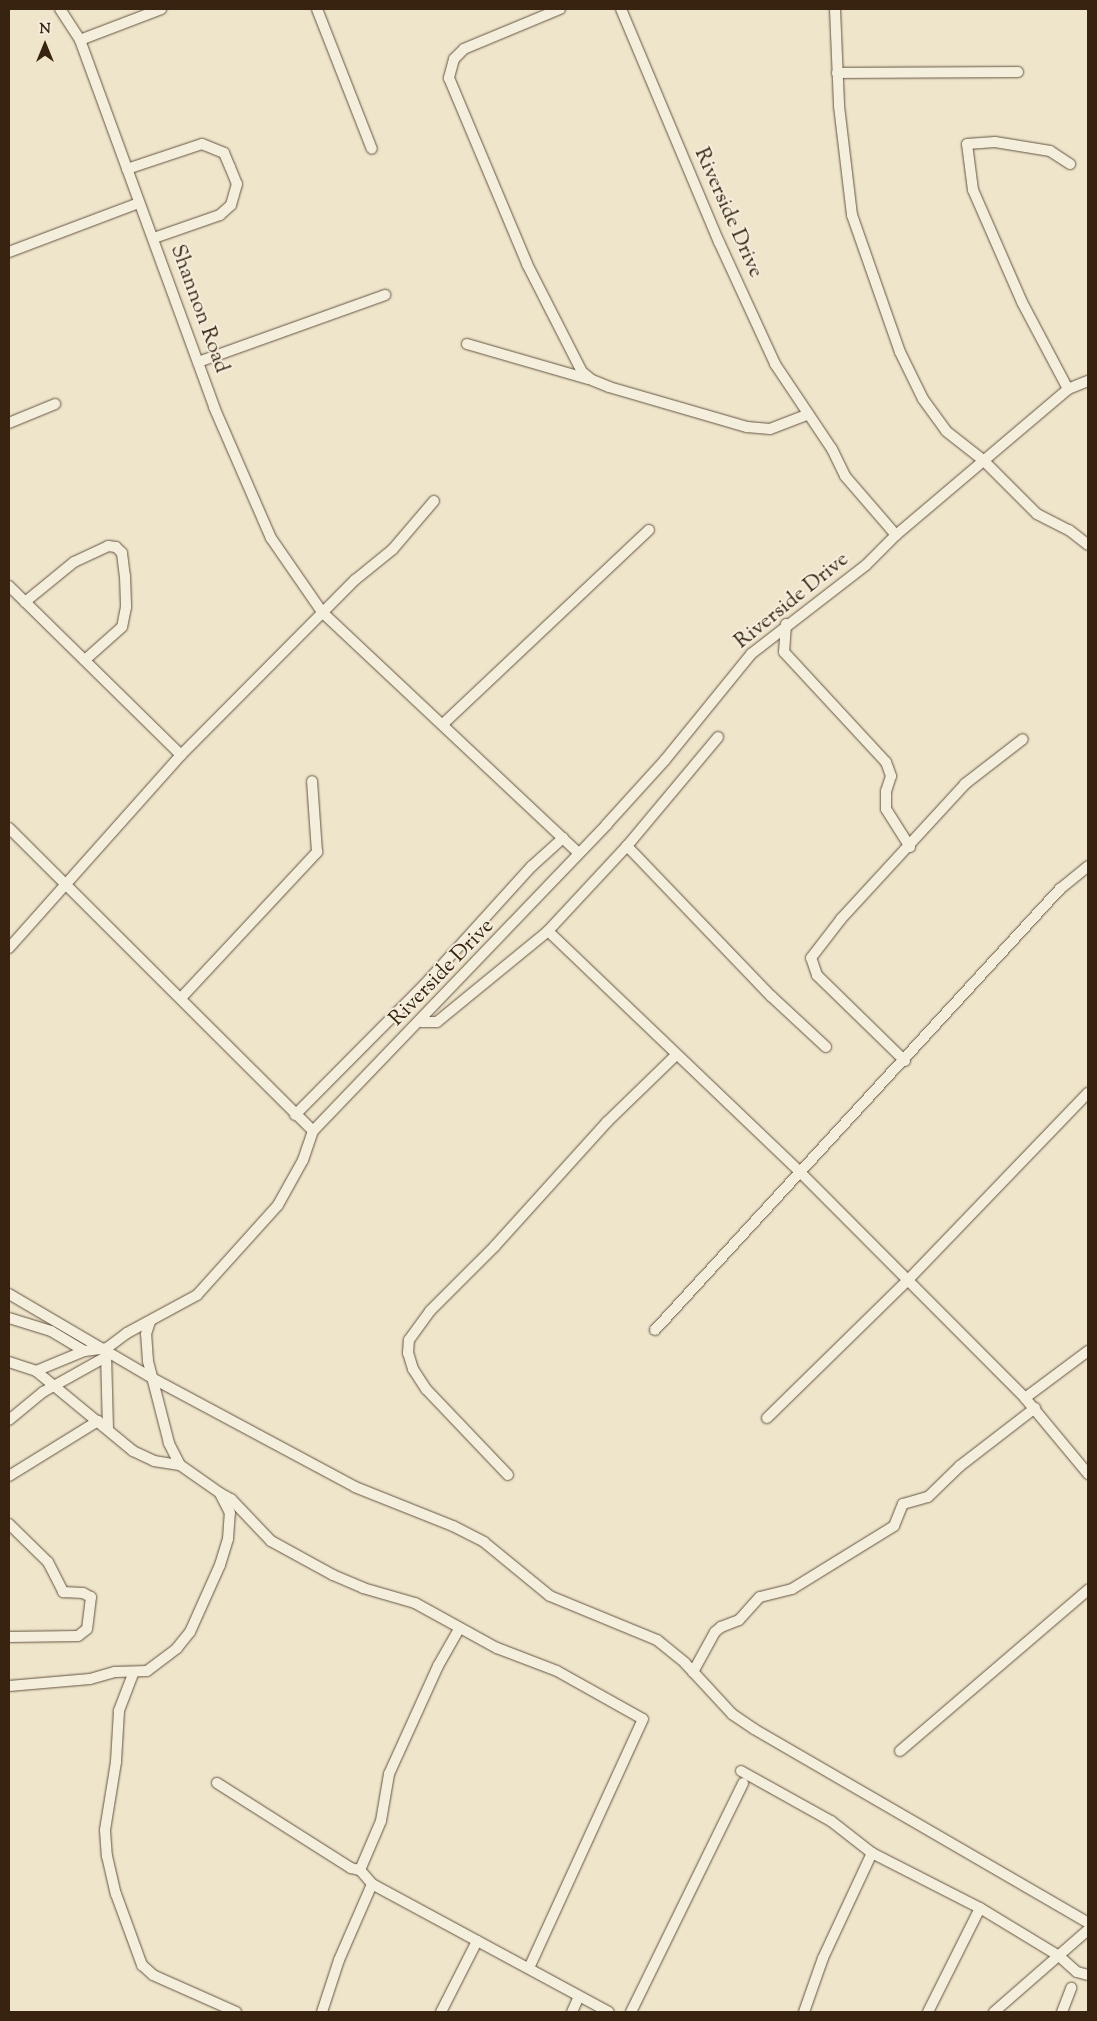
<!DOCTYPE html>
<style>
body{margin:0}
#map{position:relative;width:1097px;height:2021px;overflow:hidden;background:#eee5cb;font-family:"Sorts Mill Goudy",serif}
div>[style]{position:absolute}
.roads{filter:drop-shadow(0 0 1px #66543f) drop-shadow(0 0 1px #66543f)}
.minor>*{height:10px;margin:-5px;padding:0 5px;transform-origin:5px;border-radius:5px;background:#f4eedd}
span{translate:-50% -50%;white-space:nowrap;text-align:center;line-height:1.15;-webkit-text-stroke:4px #f4eedd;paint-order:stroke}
.street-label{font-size:21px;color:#382310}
.frame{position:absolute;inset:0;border:10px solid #382310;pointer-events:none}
.north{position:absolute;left:20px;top:20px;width:50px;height:50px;-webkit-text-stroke:4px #f4eedd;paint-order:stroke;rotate:0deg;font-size:14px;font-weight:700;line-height:20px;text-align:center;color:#382310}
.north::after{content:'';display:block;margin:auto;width:18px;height:22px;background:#382310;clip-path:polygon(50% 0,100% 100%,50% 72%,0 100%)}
</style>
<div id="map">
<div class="roads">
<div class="minor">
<div style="left:60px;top:9px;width:37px;rotate:57deg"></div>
<div style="left:80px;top:40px;width:391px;rotate:69.9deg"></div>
<div style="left:214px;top:407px;width:143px;rotate:66.5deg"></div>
<div style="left:271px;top:538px;width:90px;rotate:55.4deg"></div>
<div style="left:322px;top:612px;width:351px;rotate:43.2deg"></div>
<div style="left:317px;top:9px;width:150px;rotate:68.6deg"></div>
<div style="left:560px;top:9px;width:104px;rotate:157.4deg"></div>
<div style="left:464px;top:49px;width:14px;rotate:135deg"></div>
<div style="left:454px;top:59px;width:20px;rotate:105deg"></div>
<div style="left:449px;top:78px;width:202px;rotate:67.2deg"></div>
<div style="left:527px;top:264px;width:121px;rotate:63deg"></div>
<div style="left:582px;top:372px;width:13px;rotate:39deg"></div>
<div style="left:592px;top:380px;width:18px;rotate:22deg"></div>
<div style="left:609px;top:387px;width:144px;rotate:16.2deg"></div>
<div style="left:747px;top:427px;width:23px;rotate:5deg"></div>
<div style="left:770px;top:429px;width:39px;rotate:-21deg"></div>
<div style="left:621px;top:9px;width:253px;rotate:67.2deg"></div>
<div style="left:719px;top:242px;width:134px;rotate:65.3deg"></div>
<div style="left:775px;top:364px;width:102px;rotate:56.2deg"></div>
<div style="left:832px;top:449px;width:30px;rotate:64deg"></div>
<div style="left:845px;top:476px;width:78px;rotate:49.2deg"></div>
<div style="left:896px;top:535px;width:226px;rotate:-40.3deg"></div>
<div style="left:1068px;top:389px;width:22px;rotate:-22deg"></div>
<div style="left:835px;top:9px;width:97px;rotate:87.6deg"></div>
<div style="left:839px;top:106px;width:110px;rotate:83.2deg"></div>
<div style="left:852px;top:215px;width:145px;rotate:70.7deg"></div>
<div style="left:900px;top:352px;width:52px;rotate:63.9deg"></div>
<div style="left:923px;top:399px;width:39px;rotate:54deg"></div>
<div style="left:946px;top:431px;width:47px;rotate:38.1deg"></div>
<div style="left:983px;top:460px;width:76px;rotate:45deg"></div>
<div style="left:1037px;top:514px;width:36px;rotate:27deg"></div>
<div style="left:1069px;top:530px;width:24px;rotate:38deg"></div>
<div style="left:80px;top:40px;width:87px;rotate:-20.9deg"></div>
<div style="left:837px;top:73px;width:181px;rotate:-0.3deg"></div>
<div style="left:127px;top:169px;width:79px;rotate:-18.4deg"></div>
<div style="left:202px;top:144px;width:24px;rotate:22deg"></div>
<div style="left:224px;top:153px;width:15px;rotate:67deg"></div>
<div style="left:230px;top:167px;width:18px;rotate:68deg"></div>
<div style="left:237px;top:184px;width:22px;rotate:106deg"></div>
<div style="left:231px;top:205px;width:15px;rotate:138deg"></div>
<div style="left:220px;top:215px;width:70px;rotate:160.8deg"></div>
<div style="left:9px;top:252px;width:139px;rotate:-20.7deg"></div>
<div style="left:467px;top:344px;width:126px;rotate:16.1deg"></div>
<div style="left:198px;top:362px;width:199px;rotate:-19.7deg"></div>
<div style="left:1068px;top:389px;width:98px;rotate:-117.9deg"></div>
<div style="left:1022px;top:302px;width:122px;rotate:-113.6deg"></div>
<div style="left:973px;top:190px;width:46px;rotate:-97.4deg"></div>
<div style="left:967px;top:144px;width:28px;rotate:-4deg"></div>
<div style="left:995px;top:142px;width:56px;rotate:9.3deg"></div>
<div style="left:1050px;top:151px;width:24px;rotate:33deg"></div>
<div style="left:9px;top:423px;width:50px;rotate:-22.4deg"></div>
<div style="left:9px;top:586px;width:241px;rotate:44.5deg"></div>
<div style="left:25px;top:602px;width:63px;rotate:-39.2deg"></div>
<div style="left:74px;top:562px;width:38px;rotate:-25deg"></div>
<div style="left:108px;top:546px;width:8px;rotate:7deg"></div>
<div style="left:116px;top:547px;width:8px;rotate:45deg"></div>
<div style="left:122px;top:553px;width:23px;rotate:83deg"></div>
<div style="left:125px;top:576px;width:31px;rotate:88deg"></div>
<div style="left:126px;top:607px;width:20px;rotate:101deg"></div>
<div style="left:122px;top:627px;width:50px;rotate:138.3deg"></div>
<div style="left:786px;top:624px;width:28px;rotate:94deg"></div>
<div style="left:784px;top:652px;width:150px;rotate:47.2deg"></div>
<div style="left:886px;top:762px;width:15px;rotate:70deg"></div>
<div style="left:891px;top:776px;width:16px;rotate:108deg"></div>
<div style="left:886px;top:791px;width:18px;rotate:90deg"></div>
<div style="left:886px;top:809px;width:45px;rotate:57.7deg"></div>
<div style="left:443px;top:724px;width:283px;rotate:-43.3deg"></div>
<div style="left:9px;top:828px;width:429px;rotate:44.9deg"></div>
<div style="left:313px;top:1131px;width:425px;rotate:-46.2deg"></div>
<div style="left:607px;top:824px;width:86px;rotate:-47.8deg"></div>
<div style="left:665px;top:760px;width:136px;rotate:-50.9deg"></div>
<div style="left:751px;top:654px;width:145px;rotate:-37.7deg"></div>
<div style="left:866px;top:565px;width:42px;rotate:-45deg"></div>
<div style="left:627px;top:846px;width:208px;rotate:46.2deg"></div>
<div style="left:771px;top:996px;width:75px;rotate:42.8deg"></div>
<div style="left:548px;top:931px;width:350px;rotate:43.7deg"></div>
<div style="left:801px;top:1173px;width:317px;rotate:45.1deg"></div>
<div style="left:1025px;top:1398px;width:99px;rotate:50.3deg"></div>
<div style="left:9px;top:948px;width:259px;rotate:-48.3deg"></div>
<div style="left:181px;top:755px;width:247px;rotate:-45.2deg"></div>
<div style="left:355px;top:580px;width:49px;rotate:-39.2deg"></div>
<div style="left:393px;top:549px;width:63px;rotate:-49.5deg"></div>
<div style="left:181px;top:998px;width:200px;rotate:-47deg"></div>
<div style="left:317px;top:852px;width:71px;rotate:-94deg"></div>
<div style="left:421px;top:1022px;width:16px"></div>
<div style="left:437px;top:1022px;width:144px;rotate:-39.3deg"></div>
<div style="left:548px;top:931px;width:116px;rotate:-47.1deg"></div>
<div style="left:627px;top:846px;width:142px;rotate:-50.1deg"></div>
<div style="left:905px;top:1061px;width:123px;rotate:-135.7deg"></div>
<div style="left:817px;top:975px;width:18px;rotate:-109deg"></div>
<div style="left:811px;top:958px;width:49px;rotate:-52.4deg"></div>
<div style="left:841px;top:919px;width:183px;rotate:-47.4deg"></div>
<div style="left:965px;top:784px;width:73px;rotate:-37.8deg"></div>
<div style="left:295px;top:1115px;width:183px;rotate:-45.2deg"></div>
<div style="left:424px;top:985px;width:161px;rotate:-47.8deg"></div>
<div style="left:532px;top:866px;width:42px;rotate:-42.1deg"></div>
<div style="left:9px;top:1294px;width:166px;rotate:30.4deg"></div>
<div style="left:152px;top:1378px;width:230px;rotate:28.2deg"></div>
<div style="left:355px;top:1487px;width:105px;rotate:21.7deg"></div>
<div style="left:453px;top:1526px;width:35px;rotate:27deg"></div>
<div style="left:484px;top:1542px;width:85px;rotate:39.3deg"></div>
<div style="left:550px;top:1596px;width:116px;rotate:22.4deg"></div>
<div style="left:657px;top:1640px;width:36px;rotate:39deg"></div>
<div style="left:685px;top:1663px;width:69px;rotate:47.3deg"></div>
<div style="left:732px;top:1714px;width:27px;rotate:34deg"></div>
<div style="left:754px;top:1729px;width:386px;rotate:30.1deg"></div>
<div style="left:9px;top:1318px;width:44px;rotate:17.2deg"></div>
<div style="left:51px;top:1331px;width:39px;rotate:31deg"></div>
<div style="left:655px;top:1330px;width:599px;rotate:-47.44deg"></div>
<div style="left:1060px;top:889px;width:36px;rotate:-39deg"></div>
<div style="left:106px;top:1353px;width:76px;rotate:88.5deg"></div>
<div style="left:9px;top:1362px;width:28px;rotate:18deg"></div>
<div style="left:36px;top:1371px;width:126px;rotate:39.5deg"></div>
<div style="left:133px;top:1451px;width:23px;rotate:25deg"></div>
<div style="left:154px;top:1461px;width:26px;rotate:9deg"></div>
<div style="left:36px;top:1371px;width:52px;rotate:-22.6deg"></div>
<div style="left:84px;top:1351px;width:23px;rotate:-7deg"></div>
<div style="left:107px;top:1348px;width:25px;rotate:-37deg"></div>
<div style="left:127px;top:1333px;width:80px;rotate:-28.5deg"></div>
<div style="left:197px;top:1295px;width:121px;rotate:-48deg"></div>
<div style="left:278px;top:1205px;width:51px;rotate:-60.9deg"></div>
<div style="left:303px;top:1160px;width:31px;rotate:-71deg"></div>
<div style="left:1025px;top:1398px;width:79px;rotate:-36.7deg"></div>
<div style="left:767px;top:1418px;width:196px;rotate:-44.4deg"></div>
<div style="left:907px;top:1281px;width:261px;rotate:-46.1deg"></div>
<div style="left:9px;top:1420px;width:44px;rotate:-39.5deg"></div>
<div style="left:43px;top:1392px;width:72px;rotate:-29.1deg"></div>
<div style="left:508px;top:1475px;width:119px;rotate:-133.6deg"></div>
<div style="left:426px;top:1389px;width:24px;rotate:-123deg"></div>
<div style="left:413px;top:1369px;width:17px;rotate:-107deg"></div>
<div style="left:408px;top:1353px;width:13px;rotate:-86deg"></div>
<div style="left:409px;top:1340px;width:36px;rotate:-54deg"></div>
<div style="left:430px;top:1311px;width:92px;rotate:-45deg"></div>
<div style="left:495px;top:1246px;width:167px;rotate:-47.9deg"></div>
<div style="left:607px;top:1122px;width:95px;rotate:-44.1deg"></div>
<div style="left:9px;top:1476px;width:105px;rotate:-31.7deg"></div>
<div style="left:220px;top:1493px;width:13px;rotate:29deg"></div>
<div style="left:231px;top:1499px;width:58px;rotate:46.4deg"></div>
<div style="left:271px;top:1541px;width:71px;rotate:28.7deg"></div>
<div style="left:333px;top:1575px;width:33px;rotate:23deg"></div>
<div style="left:363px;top:1588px;width:54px;rotate:16.1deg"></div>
<div style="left:415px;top:1603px;width:94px;rotate:28.8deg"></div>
<div style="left:497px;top:1648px;width:64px;rotate:21deg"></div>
<div style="left:557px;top:1671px;width:98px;rotate:29.2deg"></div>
<div style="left:643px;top:1719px;width:274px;rotate:114.6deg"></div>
<div style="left:9px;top:1524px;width:54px;rotate:44.3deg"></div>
<div style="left:48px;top:1562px;width:34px;rotate:63deg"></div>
<div style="left:63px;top:1592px;width:20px;rotate:3deg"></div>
<div style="left:83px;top:1593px;width:9px;rotate:27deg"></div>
<div style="left:91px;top:1597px;width:32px;rotate:97deg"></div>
<div style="left:87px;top:1629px;width:11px;rotate:142deg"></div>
<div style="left:78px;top:1636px;width:69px;rotate:179.2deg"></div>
<div style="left:693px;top:1672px;width:46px;rotate:-61.2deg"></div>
<div style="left:715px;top:1632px;width:8px;rotate:-40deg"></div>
<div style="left:721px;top:1627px;width:19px;rotate:-21deg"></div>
<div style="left:739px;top:1620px;width:31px;rotate:-48deg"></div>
<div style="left:760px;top:1597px;width:33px;rotate:-14deg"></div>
<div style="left:792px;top:1589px;width:120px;rotate:-31.7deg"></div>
<div style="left:894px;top:1526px;width:24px;rotate:-68deg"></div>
<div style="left:903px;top:1504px;width:26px;rotate:-16deg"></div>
<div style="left:928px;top:1497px;width:45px;rotate:-44.1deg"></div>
<div style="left:960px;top:1466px;width:95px;rotate:-37.7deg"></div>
<div style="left:133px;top:1674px;width:40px;rotate:111deg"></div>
<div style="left:119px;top:1711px;width:51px;rotate:93.4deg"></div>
<div style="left:116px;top:1762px;width:69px;rotate:99.2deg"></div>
<div style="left:105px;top:1830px;width:26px;rotate:86deg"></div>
<div style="left:107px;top:1856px;width:39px;rotate:77deg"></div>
<div style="left:116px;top:1894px;width:76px;rotate:69.9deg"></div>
<div style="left:142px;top:1965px;width:15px;rotate:42deg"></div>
<div style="left:153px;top:1975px;width:91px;rotate:24deg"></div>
<div style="left:9px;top:1686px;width:81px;rotate:-4.9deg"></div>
<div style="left:90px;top:1679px;width:26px;rotate:-16deg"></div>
<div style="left:115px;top:1672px;width:32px;rotate:-2deg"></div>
<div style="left:147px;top:1671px;width:38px;rotate:-37deg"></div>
<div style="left:177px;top:1648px;width:21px;rotate:-51deg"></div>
<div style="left:190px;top:1632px;width:73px;rotate:-65.9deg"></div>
<div style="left:220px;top:1565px;width:27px;rotate:-73deg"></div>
<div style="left:228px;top:1539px;width:26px;rotate:-86deg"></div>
<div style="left:230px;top:1513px;width:22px;rotate:-117deg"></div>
<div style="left:220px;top:1493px;width:49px;rotate:-145deg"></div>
<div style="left:180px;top:1465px;width:25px;rotate:-117deg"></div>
<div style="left:169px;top:1443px;width:85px;rotate:-104.4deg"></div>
<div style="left:148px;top:1361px;width:27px;rotate:-94deg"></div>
<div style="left:146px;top:1334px;width:13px;rotate:-72deg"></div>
<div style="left:900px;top:1751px;width:248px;rotate:-40.6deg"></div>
<div style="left:741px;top:1771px;width:103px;rotate:29.1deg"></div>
<div style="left:831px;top:1821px;width:52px;rotate:38deg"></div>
<div style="left:872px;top:1853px;width:121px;rotate:27deg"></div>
<div style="left:980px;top:1908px;width:92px;rotate:31.3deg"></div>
<div style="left:1059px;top:1956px;width:24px;rotate:42deg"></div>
<div style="left:1077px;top:1972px;width:11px;rotate:15deg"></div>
<div style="left:217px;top:1783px;width:159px;rotate:32.4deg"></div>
<div style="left:351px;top:1868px;width:9px;rotate:13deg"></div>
<div style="left:360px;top:1870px;width:18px;rotate:49deg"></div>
<div style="left:372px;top:1884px;width:269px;rotate:28.4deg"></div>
<div style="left:360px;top:1870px;width:53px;rotate:-66.8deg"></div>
<div style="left:381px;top:1821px;width:48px;rotate:-80.3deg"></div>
<div style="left:389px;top:1774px;width:119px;rotate:-65.6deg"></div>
<div style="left:438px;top:1666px;width:43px;rotate:-60.4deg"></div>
<div style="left:322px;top:2012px;width:55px;rotate:-71.9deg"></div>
<div style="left:339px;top:1960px;width:83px;rotate:-66.5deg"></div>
<div style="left:441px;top:2012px;width:80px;rotate:-63.1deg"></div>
<div style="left:572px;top:2012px;width:17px;rotate:-66deg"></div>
<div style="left:631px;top:2012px;width:255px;rotate:-63.9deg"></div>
<div style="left:804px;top:2012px;width:57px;rotate:-70.6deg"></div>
<div style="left:823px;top:1958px;width:116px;rotate:-65deg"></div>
<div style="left:928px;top:2012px;width:116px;rotate:-63.4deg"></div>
<div style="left:994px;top:2012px;width:125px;rotate:-41.1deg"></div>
<div style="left:1062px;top:2012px;width:26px;rotate:-69deg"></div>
</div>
</div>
<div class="street-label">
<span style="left:728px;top:213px;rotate:66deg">Riverside Drive</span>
<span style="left:199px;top:309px;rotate:70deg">Shannon Road</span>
<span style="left:792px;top:601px;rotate:-39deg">Riverside Drive</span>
<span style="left:442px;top:973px;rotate:-46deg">Riverside Drive</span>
</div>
<div class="frame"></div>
<div class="north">N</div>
</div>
